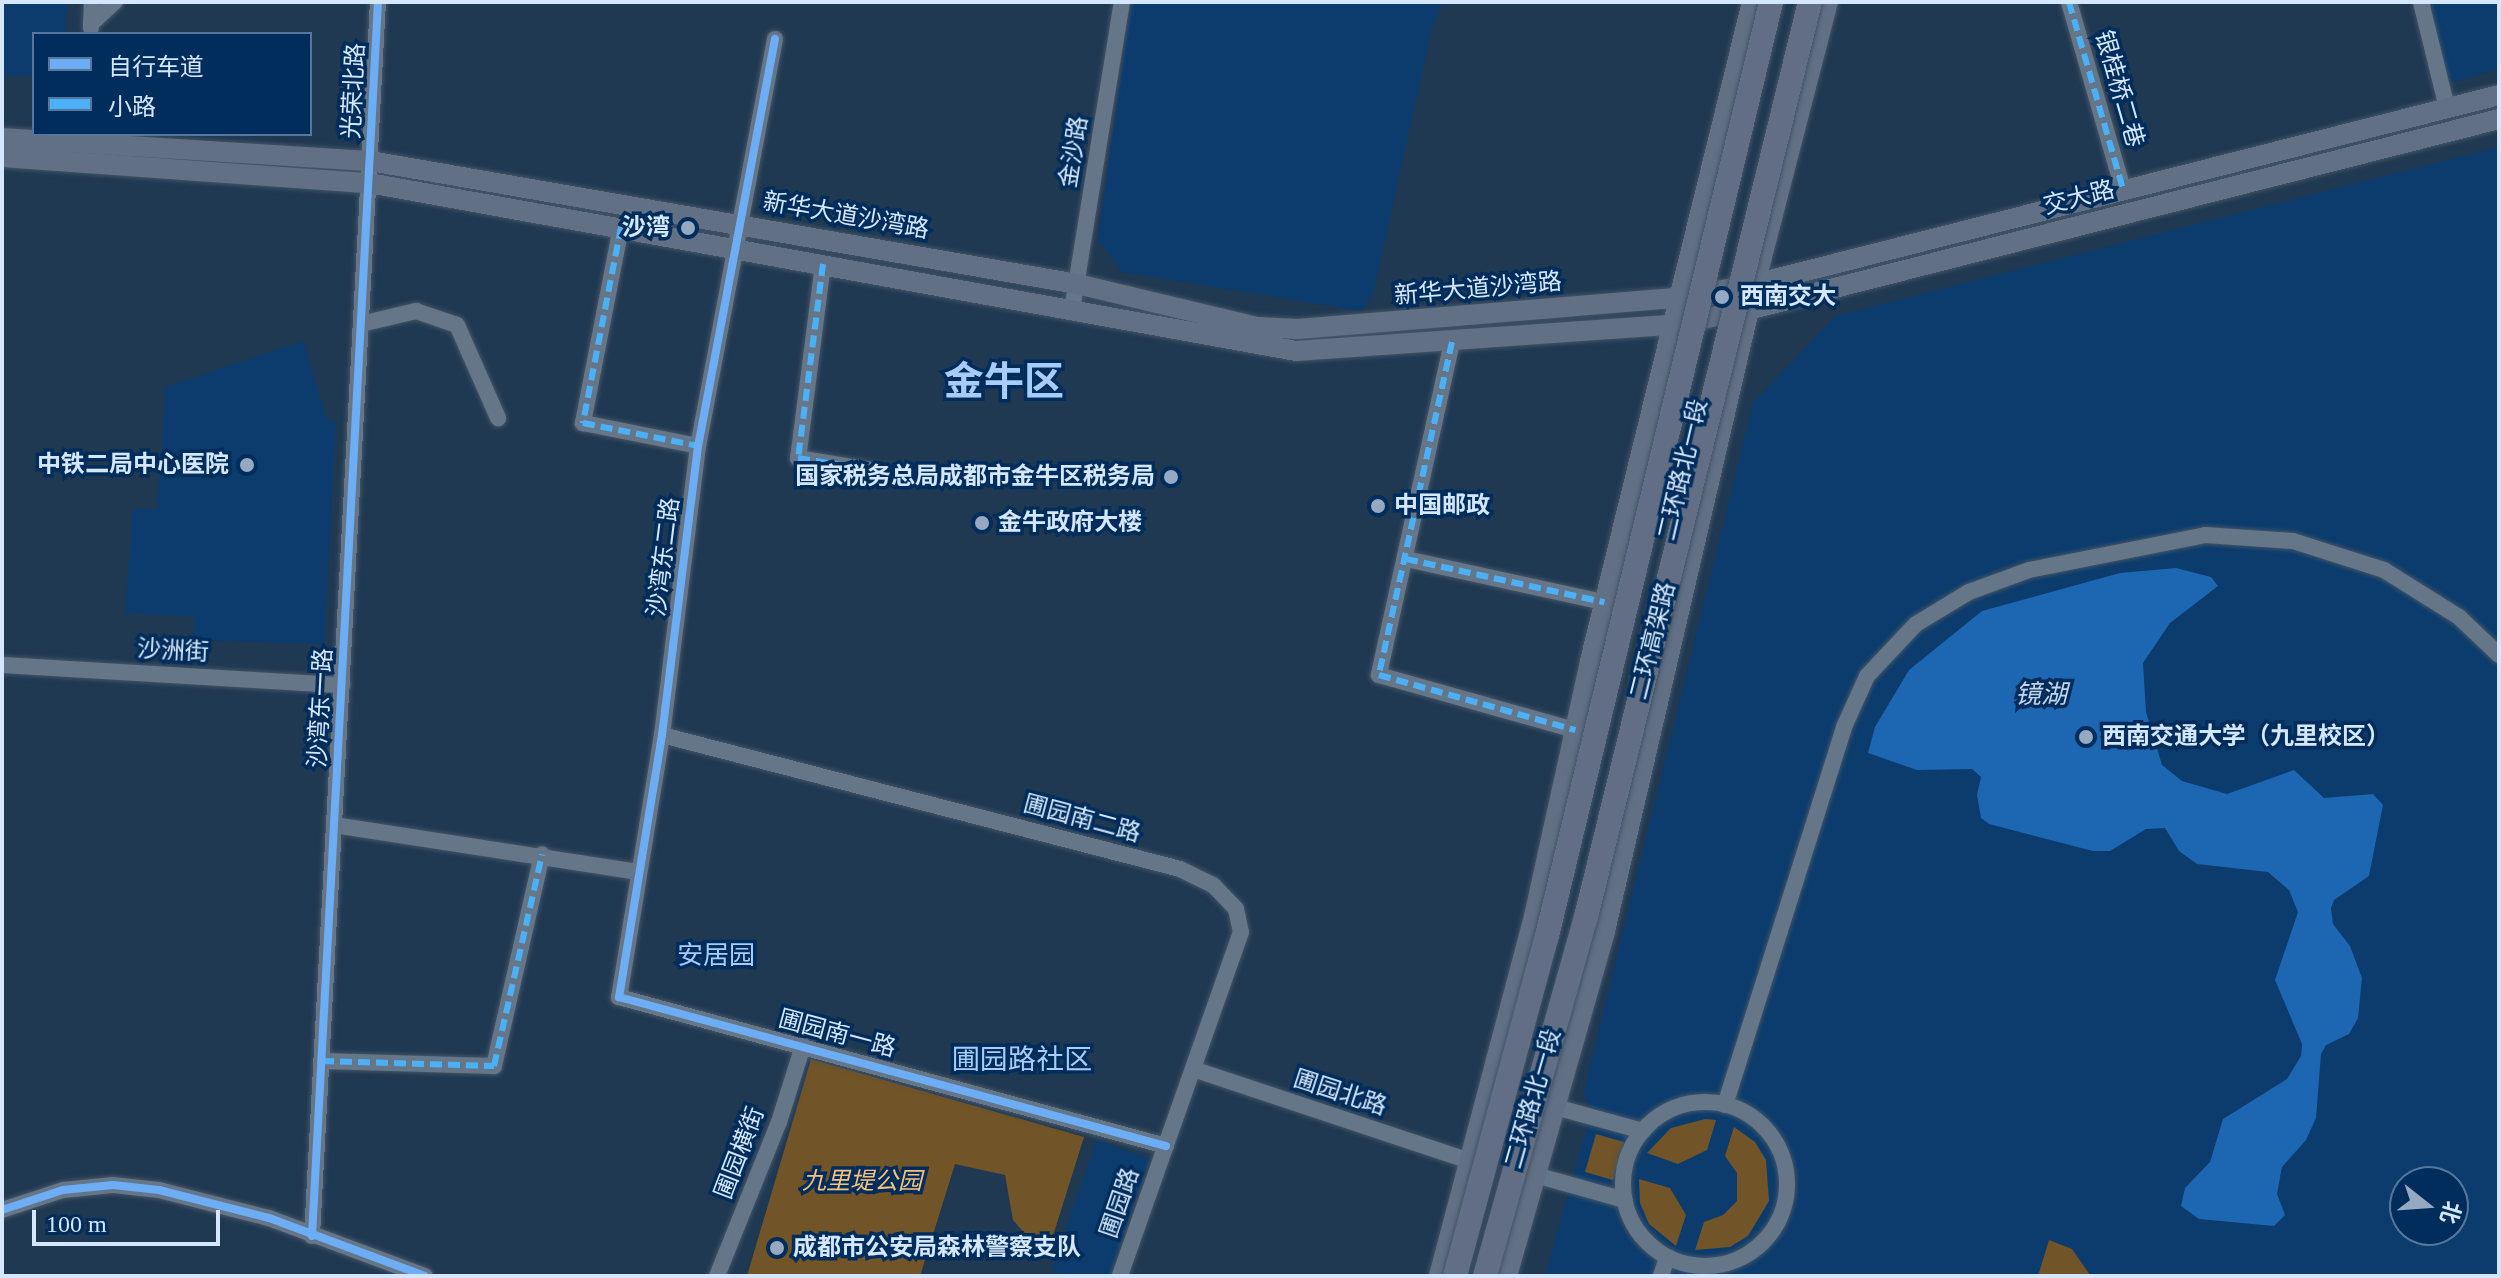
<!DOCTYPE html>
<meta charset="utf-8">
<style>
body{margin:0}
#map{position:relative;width:2501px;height:1278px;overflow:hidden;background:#203952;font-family:"Times New Roman","Noto Sans SC",serif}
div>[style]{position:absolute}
.built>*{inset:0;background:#0b3c6d}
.green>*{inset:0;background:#715427}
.water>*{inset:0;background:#1c66b2}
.roads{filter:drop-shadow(0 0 2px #435467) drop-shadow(0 0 2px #435467)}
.minor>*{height:16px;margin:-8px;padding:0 8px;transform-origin:8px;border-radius:8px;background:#657689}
.minor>.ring{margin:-8px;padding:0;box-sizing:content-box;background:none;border:16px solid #657689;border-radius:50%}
.major>*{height:20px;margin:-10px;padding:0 10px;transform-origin:10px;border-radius:10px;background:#617085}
.bridges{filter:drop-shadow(0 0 2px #435467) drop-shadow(0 0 2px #435467)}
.highway-bridge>*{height:24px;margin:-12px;padding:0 12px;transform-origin:12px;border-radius:12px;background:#616e85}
.quiet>*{height:6px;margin-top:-3px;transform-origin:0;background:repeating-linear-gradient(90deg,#4cb0f7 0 12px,transparent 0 18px)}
.cycleway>*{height:8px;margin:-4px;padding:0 4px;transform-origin:4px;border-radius:4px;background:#6dadf4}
.dots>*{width:22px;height:22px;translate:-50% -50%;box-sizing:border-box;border:4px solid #002d5b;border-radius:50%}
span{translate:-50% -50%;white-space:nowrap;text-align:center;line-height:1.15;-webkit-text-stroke:7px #002d5b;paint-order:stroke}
.street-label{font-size:24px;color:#d4e7fe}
.poi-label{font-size:24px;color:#d4e7fe;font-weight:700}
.right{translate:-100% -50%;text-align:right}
.left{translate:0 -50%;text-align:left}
.park-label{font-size:24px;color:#f6c27d;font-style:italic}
.water-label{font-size:26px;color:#c3d4ea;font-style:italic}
.neighbourhood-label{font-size:26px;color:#a7ccf9}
.quarter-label{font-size:28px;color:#a7ccf9}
.town-label{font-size:40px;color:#a7ccf9;font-weight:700}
.frame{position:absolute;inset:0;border:4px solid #d4e7fe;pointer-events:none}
.legend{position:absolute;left:32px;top:32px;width:280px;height:104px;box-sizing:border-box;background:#002d5b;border:2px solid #55779c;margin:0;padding:10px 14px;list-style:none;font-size:24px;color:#d4e7fe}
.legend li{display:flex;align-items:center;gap:16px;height:40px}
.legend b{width:40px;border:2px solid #55779c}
.north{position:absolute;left:2389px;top:1166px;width:80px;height:80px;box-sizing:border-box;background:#002d5b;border:2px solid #55779c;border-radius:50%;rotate:107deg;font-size:22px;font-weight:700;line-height:32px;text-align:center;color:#d4e7fe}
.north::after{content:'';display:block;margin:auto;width:28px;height:36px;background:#95aac2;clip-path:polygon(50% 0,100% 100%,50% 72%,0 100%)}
.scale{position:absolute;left:32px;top:1210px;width:188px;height:36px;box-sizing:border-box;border:4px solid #d4e7fe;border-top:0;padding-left:10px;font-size:24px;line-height:28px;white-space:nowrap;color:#d4e7fe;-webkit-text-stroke:6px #002d5b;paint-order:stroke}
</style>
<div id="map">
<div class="built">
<div style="clip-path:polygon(2px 2px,67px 2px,65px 34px,34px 34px,34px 76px,2px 75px)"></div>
<div style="clip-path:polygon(1131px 2px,1453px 2px,1442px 5px,1432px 28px,1373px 294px,1362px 311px,1122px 272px,1098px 240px)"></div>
<div style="clip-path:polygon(2428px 2px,2499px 2px,2499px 69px,2447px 84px)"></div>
<div style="clip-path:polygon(evenodd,2499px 147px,2499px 1276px,1545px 1276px,1590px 1116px,1584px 1091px,1753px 403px,1836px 316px,2499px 147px,2405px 1182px,2453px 1182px,2453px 1230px,2405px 1230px,2405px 1182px)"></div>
<div style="clip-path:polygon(303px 341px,327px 420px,336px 421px,324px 644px,193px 640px,195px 617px,125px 613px,133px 509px,157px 509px,166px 387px)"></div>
<div style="clip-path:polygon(1097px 1140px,1150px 1159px,1110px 1276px,1069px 1276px,1051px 1270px)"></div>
</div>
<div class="green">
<div style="clip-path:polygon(811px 1059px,1084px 1137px,1046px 1258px,1013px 1220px,1005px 1175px,955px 1164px,920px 1276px,747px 1276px)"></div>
<div style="clip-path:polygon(1705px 1119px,1716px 1120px,1707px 1150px,1678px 1164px,1647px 1153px,1671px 1128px)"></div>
<div style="clip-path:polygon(1734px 1127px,1755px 1142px,1766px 1160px,1769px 1201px,1748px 1236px,1730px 1247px,1695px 1250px,1704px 1222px,1723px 1215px,1737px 1201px,1737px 1173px,1725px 1156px)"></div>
<div style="clip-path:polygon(1596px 1134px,1624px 1142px,1613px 1180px,1585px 1172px)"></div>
<div style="clip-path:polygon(1639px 1179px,1670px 1188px,1686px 1215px,1676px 1246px,1649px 1224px,1640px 1203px)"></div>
<div style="clip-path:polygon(2049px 1240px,2072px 1249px,2090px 1275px,2038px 1276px)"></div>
</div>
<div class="water">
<div style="clip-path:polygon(2176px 568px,2211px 577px,2218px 586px,2170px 623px,2143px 663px,2146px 712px,2162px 765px,2182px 781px,2227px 794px,2294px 770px,2324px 798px,2373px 794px,2383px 805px,2369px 876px,2334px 900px,2331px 908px,2333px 924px,2350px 946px,2362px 978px,2358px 1018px,2349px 1034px,2326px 1045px,2321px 1054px,2316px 1118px,2306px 1140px,2282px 1167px,2277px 1194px,2285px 1215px,2274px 1226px,2199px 1219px,2181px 1206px,2185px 1188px,2210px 1162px,2223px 1119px,2287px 1079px,2301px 1056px,2302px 1044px,2275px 980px,2298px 912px,2289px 890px,2268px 872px,2197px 864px,2179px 851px,2165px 828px,2146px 829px,2110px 851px,2093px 851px,1989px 824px,1981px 818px,1977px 795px,1981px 777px,1972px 769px,1917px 770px,1868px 753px,1875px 727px,1909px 670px,1982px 611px,2120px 573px)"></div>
</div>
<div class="roads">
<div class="minor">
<div style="left:2069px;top:2px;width:195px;rotate:73.9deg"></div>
<div style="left:2421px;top:2px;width:109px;rotate:76.2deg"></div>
<div style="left:91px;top:24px;width:33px;rotate:-43deg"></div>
<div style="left:91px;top:28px;width:26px;rotate:-88deg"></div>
<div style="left:775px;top:39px;width:414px;rotate:100.7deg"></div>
<div style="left:698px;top:446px;width:291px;rotate:97.1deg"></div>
<div style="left:662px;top:735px;width:266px;rotate:99.3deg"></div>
<div style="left:619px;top:997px;width:567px;rotate:15.24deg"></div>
<div style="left:621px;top:227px;width:200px;rotate:101deg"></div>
<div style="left:583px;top:423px;width:117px;rotate:11.3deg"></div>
<div style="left:823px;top:264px;width:196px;rotate:97.3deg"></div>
<div style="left:798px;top:458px;width:98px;rotate:9.4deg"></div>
<div style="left:1072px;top:310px;width:312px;rotate:-80.8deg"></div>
<div style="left:361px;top:324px;width:57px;rotate:-13.3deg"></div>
<div style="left:416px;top:311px;width:43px;rotate:18.9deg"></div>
<div style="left:457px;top:325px;width:102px;rotate:66.2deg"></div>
<div style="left:1452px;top:342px;width:341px;rotate:102.4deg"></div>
<div style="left:1379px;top:675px;width:204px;rotate:15.7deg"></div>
<div style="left:1406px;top:559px;width:203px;rotate:12.3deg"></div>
<div style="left:2px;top:665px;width:341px;rotate:3.4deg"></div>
<div style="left:662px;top:735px;width:535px;rotate:14.5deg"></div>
<div style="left:1180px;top:869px;width:37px;rotate:26deg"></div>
<div style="left:1213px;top:885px;width:33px;rotate:46deg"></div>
<div style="left:1236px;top:909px;width:24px;rotate:78deg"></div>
<div style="left:1241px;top:932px;width:365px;rotate:109.4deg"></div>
<div style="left:334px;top:825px;width:307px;rotate:8.8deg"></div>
<div style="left:322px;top:1061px;width:172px;rotate:1.7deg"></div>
<div style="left:494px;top:1066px;width:217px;rotate:-77.2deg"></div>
<div style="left:1193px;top:1069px;width:295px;rotate:18.4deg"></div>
<div class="ring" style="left:1623px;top:1102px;width:148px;height:148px"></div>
<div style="left:1725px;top:1105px;width:396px;rotate:-72.5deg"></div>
<div style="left:1844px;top:727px;width:56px;rotate:-65.7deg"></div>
<div style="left:1867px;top:676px;width:71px;rotate:-46.7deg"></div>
<div style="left:1916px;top:624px;width:62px;rotate:-31.1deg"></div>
<div style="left:1969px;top:592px;width:64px;rotate:-20.1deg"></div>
<div style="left:2029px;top:570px;width:179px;rotate:-11.2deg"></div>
<div style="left:2205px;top:535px;width:88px;rotate:3.9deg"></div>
<div style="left:2293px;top:541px;width:96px;rotate:17.7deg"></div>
<div style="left:2384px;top:570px;width:89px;rotate:32.1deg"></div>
<div style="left:2459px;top:617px;width:55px;rotate:43.5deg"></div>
<div style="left:1559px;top:1108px;width:87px;rotate:15.3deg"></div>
<div style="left:1539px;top:1176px;width:89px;rotate:15.6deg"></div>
<div style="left:2px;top:1210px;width:64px;rotate:-18.2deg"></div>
<div style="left:63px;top:1190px;width:50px;rotate:-5.7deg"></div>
<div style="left:113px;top:1185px;width:46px;rotate:6.2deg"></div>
<div style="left:159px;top:1190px;width:114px;rotate:14.3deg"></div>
<div style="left:269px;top:1218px;width:166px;rotate:20.4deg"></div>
<div style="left:312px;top:1236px;width:1236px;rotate:-86.94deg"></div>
<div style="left:717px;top:1276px;width:166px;rotate:-68.1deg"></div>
<div style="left:779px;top:1122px;width:80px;rotate:-72.5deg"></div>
<div style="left:1661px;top:1276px;width:20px;rotate:-72deg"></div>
</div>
<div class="major">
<div style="left:2px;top:138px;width:369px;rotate:3.6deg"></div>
<div style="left:370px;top:161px;width:718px;rotate:9.87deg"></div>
<div style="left:1077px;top:284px;width:185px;rotate:13.4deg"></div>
<div style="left:1257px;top:327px;width:41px;rotate:2.8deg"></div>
<div style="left:1298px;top:329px;width:381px;rotate:-4.7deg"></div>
<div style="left:1678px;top:298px;width:78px;rotate:-10.3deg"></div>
<div style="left:1755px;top:284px;width:768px;rotate:-14.25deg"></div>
<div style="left:2px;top:157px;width:368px;rotate:4.1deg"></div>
<div style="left:369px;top:183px;width:942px;rotate:10.27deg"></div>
<div style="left:1296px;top:351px;width:376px;rotate:-4deg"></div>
<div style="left:1671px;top:325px;width:78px;rotate:-11deg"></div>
<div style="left:1748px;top:310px;width:775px;rotate:-14.27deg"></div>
<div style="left:1439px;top:1276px;width:376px;rotate:-75.2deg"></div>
<div style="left:1535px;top:912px;width:257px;rotate:-77.6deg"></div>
<div style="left:1590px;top:661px;width:679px;rotate:-76.19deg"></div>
<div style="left:1507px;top:1276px;width:359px;rotate:-74.1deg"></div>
<div style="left:1605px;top:931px;width:664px;rotate:-76.95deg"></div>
<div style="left:1755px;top:284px;width:291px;rotate:-75.5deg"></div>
</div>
</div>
<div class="bridges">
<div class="highway-bridge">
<div style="left:1455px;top:1276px;width:352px;rotate:-74.9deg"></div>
<div style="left:1547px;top:936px;width:960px;rotate:-76.51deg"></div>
<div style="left:1485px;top:1276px;width:377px;rotate:-74.3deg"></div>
<div style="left:1587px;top:913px;width:938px;rotate:-76.25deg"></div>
</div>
</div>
<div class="quiet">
<div style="left:2069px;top:2px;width:195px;rotate:73.9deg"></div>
<div style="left:621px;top:227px;width:200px;rotate:101deg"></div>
<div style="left:583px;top:423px;width:117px;rotate:11.3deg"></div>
<div style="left:823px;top:264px;width:196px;rotate:97.3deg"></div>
<div style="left:798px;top:458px;width:98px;rotate:9.4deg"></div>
<div style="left:1452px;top:342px;width:341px;rotate:102.4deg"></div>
<div style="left:1379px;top:675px;width:204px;rotate:15.7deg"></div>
<div style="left:1406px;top:559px;width:203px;rotate:12.3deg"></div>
<div style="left:322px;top:1061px;width:172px;rotate:1.7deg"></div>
<div style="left:494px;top:1066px;width:217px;rotate:-77.2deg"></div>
</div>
<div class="cycleway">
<div style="left:775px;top:39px;width:414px;rotate:100.7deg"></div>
<div style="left:698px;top:446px;width:291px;rotate:97.1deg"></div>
<div style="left:662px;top:735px;width:266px;rotate:99.3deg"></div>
<div style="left:619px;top:997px;width:567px;rotate:15.24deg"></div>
<div style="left:2px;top:1210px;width:64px;rotate:-18.2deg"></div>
<div style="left:63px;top:1190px;width:50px;rotate:-5.7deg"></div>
<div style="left:113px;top:1185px;width:46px;rotate:6.2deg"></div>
<div style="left:159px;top:1190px;width:114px;rotate:14.3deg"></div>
<div style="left:269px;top:1218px;width:166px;rotate:20.4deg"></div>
<div style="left:312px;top:1236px;width:1236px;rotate:-86.94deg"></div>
</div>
<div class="dots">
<div style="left:688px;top:228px;background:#95aac2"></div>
<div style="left:1722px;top:297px;background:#95aac2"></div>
<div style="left:247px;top:465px;background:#95aac2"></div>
<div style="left:1171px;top:477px;background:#95aac2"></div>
<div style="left:1378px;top:506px;background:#95aac2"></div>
<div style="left:982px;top:523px;background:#95aac2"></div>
<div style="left:2086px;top:737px;background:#95aac2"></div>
<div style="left:777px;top:1248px;background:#95aac2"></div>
</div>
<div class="street-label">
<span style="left:2119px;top:89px;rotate:74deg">银桂桥二巷</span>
<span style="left:354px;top:91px;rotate:-87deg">光荣北路</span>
<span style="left:1074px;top:152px;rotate:-81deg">金沙路</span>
<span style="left:2079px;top:198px;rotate:-14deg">交大路</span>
<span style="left:846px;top:216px;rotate:10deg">新华大道沙湾路</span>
<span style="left:1478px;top:289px;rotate:-5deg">新华大道沙湾路</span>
<span style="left:1683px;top:470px;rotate:-77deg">二环路北一段</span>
<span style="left:664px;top:557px;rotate:-83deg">沙湾东二路</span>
<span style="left:1653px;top:641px;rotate:-76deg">二环高架路</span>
<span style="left:173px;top:651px;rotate:3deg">沙洲街</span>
<span style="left:321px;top:708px;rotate:-87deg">沙湾东一路</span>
<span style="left:1082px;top:819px;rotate:15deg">圃园南二路</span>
<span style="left:837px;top:1034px;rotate:15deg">圃园南一路</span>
<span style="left:1340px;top:1093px;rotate:18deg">圃园北路</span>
<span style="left:1533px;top:1099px;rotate:-74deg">二环路北一段</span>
<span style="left:740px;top:1153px;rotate:-69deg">圃园横街</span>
<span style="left:1120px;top:1203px;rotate:-71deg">圃园路</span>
</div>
<div class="poi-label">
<span class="right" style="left:670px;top:228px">沙湾</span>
<span class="left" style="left:1740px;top:297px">西南交大</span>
<span class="right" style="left:229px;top:465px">中铁二局中心医院</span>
<span class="right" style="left:1155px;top:477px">国家税务总局成都市金牛区税务局</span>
<span class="left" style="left:1394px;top:506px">中国邮政</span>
<span class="left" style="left:998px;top:523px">金牛政府大楼</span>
<span class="left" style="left:2102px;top:737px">西南交通大学（九里校区）</span>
<span class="left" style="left:793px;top:1248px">成都市公安局森林警察支队</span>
</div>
<div class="park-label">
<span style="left:862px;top:1182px">九里堤公园</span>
</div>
<div class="water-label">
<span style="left:2041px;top:695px">镜湖</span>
</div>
<div class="neighbourhood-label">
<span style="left:716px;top:956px">安居园</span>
</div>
<div class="quarter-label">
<span style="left:1022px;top:1060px">圃园路社区</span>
</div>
<div class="town-label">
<span style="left:1004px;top:382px">金牛区</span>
</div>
<div class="frame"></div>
<ul class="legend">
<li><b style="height:10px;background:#6dadf4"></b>自行车道</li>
<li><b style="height:10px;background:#4cb0f7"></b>小路</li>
</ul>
<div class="north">北</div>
<div class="scale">100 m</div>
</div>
